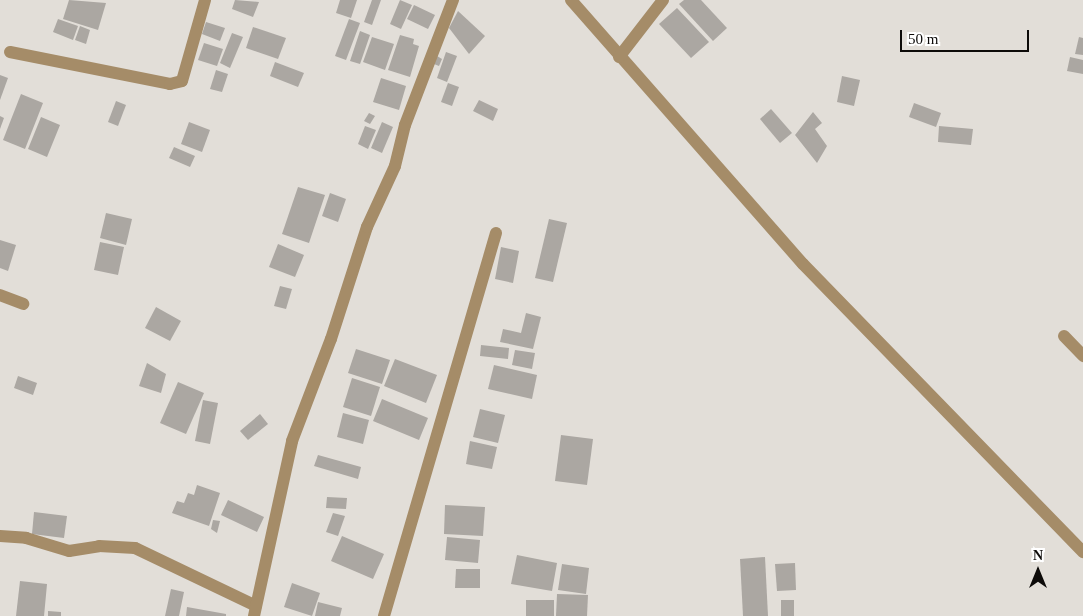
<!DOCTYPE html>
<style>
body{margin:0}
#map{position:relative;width:1083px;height:616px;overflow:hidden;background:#e2ded8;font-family:"Times New Roman",serif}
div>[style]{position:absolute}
.building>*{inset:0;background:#aba7a2}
.minor>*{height:12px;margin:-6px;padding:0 6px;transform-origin:6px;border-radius:6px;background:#a58c68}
span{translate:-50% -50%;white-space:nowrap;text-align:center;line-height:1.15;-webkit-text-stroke:4.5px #fff;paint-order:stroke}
.north{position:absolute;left:1013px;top:546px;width:50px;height:50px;-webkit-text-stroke:4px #fff;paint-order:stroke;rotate:0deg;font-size:14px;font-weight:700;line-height:20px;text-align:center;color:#0d0b09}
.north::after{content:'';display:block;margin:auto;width:18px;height:22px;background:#0d0b09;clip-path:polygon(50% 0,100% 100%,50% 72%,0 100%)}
.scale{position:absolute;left:900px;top:30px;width:129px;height:22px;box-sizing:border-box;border:2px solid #0d0b09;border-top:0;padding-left:6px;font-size:15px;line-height:18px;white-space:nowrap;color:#0d0b09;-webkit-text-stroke:4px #fff;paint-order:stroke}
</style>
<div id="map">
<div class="building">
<div style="clip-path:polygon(69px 0,106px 3px,98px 30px,63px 19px)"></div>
<div style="clip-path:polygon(235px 0,259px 2px,253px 17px,232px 9px)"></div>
<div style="clip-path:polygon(340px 0,357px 0,351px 18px,336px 13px)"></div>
<div style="clip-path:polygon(372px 0,381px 0,372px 25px,364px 22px)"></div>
<div style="clip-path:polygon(400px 0,412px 5px,401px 29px,390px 24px)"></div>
<div style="clip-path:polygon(684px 0,701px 0,727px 28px,713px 41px,679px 4px)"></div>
<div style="clip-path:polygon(414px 5px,435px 15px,428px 29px,407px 19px)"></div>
<div style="clip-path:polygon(677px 8px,709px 42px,691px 58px,659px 24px)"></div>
<div style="clip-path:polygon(458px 11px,485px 36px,469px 54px,449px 28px)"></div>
<div style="clip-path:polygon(58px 19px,78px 26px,73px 40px,53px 32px)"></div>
<div style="clip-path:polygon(349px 19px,360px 23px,346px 60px,335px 56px)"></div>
<div style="clip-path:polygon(206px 22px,225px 28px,220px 41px,202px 34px)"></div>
<div style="clip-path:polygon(80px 26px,90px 30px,86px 44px,75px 40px)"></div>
<div style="clip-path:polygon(253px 27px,286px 38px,278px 59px,246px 48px)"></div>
<div style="clip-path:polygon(360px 31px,370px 35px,360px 64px,350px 61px)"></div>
<div style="clip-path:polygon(232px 33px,243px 37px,230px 68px,220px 63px)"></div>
<div style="clip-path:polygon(400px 35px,414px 39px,413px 44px,419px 46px,410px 77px,388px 70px)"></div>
<div style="clip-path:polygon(372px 37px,394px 44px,385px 70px,363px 62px)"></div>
<div style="clip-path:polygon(1079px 37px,1083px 38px,1083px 55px,1075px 54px)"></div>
<div style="clip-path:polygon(204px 43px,223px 49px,217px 66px,198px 60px)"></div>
<div style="clip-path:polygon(446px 52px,457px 56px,447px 82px,437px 78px)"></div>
<div style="clip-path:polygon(437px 56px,442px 59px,439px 66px,434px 64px)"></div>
<div style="clip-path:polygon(1070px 57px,1083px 60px,1083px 74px,1067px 71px)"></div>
<div style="clip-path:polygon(275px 62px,304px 73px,298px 87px,270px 76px)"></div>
<div style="clip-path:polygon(216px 70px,228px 74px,222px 92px,210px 89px)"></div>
<div style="clip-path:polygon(0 75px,8px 78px,0 100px)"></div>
<div style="clip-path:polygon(842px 76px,860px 80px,854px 106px,837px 102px)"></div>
<div style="clip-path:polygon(381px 78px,406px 86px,399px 110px,373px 102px)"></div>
<div style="clip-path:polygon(448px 83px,459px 87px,452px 106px,441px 102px)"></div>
<div style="clip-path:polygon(21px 94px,43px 103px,25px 149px,3px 140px)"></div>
<div style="clip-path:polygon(479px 100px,498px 109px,493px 121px,473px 111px)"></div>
<div style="clip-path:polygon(116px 101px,126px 105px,118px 126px,108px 122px)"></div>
<div style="clip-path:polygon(914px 103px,941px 113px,936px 127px,909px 117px)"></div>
<div style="clip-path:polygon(771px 109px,792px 133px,780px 143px,760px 119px)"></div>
<div style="clip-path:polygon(813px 112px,822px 123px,815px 129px,827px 146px,817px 163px,795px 135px)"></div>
<div style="clip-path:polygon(369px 113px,375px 116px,370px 124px,364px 121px)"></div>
<div style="clip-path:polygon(0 116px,4px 118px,0 129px)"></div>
<div style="clip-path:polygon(41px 117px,60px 125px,47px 157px,28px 149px)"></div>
<div style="clip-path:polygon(189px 122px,210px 130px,202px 152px,181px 144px)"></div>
<div style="clip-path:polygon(382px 122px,393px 127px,382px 153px,371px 148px)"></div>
<div style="clip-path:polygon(365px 126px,376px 130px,368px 149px,358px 144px)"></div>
<div style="clip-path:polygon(939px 126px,973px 129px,971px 145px,938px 142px)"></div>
<div style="clip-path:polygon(174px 147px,195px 156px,190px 167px,169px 158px)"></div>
<div style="clip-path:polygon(298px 187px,325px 195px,309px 243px,282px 234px)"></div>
<div style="clip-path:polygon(330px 193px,346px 199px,338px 222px,322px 216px)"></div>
<div style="clip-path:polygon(106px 213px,132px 219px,126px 245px,100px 238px)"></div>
<div style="clip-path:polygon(549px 219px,567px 223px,553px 282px,535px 278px)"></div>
<div style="clip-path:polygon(0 240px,16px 245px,8px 271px,0 268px)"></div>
<div style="clip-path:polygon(100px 242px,124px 247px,118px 275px,94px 270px)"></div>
<div style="clip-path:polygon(278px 244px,304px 255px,295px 277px,269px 267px)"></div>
<div style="clip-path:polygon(501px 247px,519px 251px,513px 283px,495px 279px)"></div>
<div style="clip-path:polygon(280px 286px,292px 289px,286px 309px,274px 306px)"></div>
<div style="clip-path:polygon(156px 307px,181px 321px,170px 341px,145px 328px)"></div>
<div style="clip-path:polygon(526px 313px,541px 317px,533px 349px,500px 342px,503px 329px,521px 333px)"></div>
<div style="clip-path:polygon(481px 345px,509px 348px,508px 359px,480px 356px)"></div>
<div style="clip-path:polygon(356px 349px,390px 360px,382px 384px,348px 373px)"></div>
<div style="clip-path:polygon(515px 350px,535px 353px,532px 369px,512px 365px)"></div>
<div style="clip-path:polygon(395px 359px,437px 375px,426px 403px,384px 386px)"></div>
<div style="clip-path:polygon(147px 363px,166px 374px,161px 393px,139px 386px)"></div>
<div style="clip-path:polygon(494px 365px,537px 375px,532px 399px,488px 389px)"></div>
<div style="clip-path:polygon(18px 376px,37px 383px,33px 395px,14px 388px)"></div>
<div style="clip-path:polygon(352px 378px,380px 387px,371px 416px,343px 407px)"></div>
<div style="clip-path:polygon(178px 382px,204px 393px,186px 434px,160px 423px)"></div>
<div style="clip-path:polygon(382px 399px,428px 418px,419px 440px,373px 421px)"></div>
<div style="clip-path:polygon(203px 400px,218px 403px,210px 444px,195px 441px)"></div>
<div style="clip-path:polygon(480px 409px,505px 415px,498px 443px,473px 437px)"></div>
<div style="clip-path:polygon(343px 413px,369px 420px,363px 444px,337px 437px)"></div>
<div style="clip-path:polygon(260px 414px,268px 424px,248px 440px,240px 431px)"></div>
<div style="clip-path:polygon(561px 435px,593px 439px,587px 485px,555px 481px)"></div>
<div style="clip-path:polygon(470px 441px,497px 447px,492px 469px,466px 464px)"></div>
<div style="clip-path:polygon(318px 455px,361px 467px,358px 479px,314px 466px)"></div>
<div style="clip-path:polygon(197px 485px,220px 493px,209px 526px,172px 513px,177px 501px,184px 503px,188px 493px,194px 495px)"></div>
<div style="clip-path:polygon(327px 497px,347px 498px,346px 509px,326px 508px)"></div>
<div style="clip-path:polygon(228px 500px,264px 517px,257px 532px,221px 515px)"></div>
<div style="clip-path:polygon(445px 505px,485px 507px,483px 536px,444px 534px)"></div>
<div style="clip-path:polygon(34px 512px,67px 516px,64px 538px,32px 534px)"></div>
<div style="clip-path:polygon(333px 513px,345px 516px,338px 536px,326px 532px)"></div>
<div style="clip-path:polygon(213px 520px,220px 521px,217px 533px,211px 529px)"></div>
<div style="clip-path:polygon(342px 536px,384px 554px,373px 579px,331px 561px)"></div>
<div style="clip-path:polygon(447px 537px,480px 540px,478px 563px,445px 560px)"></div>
<div style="clip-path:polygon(517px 555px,557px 563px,552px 591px,511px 584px)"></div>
<div style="clip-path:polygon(765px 557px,768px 616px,743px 616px,740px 559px)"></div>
<div style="clip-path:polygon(795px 563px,796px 590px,777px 591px,775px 564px)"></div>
<div style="clip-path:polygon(562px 564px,589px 568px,586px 594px,558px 590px)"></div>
<div style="clip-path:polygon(456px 569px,480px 569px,480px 588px,455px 588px)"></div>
<div style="clip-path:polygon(20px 581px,47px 584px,44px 616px,16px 616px)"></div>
<div style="clip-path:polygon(292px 583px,320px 593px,312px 616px,284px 607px)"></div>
<div style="clip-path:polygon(171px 589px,184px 592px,179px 616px,165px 616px)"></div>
<div style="clip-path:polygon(557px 594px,588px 595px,587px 616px,556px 616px)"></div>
<div style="clip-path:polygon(526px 600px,554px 600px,554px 616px,526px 616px)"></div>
<div style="clip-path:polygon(781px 600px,794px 600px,794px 616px,781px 616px)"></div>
<div style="clip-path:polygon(318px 602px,342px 608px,340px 616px,315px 616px)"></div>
<div style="clip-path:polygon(187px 607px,226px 614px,226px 616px,186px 616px)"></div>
<div style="clip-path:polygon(48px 611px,61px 612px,61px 616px,48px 616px)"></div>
</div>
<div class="minor">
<div style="left:571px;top:0;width:351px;rotate:48.7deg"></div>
<div style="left:803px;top:264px;width:402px;rotate:45.8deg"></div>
<div style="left:10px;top:52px;width:163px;rotate:11.3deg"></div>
<div style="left:170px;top:84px;width:12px;rotate:-14deg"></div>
<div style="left:182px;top:81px;width:84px;rotate:-74.1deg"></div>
<div style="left:619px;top:57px;width:72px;rotate:-52.3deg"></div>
<div style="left:0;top:295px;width:25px;rotate:21deg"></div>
<div style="left:1064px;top:336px;width:28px;rotate:46deg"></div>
<div style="left:0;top:536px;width:26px;rotate:4deg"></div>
<div style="left:26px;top:538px;width:45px;rotate:16.8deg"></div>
<div style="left:69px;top:551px;width:30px;rotate:-9deg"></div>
<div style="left:99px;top:546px;width:36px;rotate:3deg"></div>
<div style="left:135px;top:548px;width:134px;rotate:25.6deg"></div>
<div style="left:254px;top:616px;width:179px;rotate:-77.7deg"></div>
<div style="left:292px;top:441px;width:109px;rotate:-69.1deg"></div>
<div style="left:331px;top:339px;width:118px;rotate:-72.2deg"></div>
<div style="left:367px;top:227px;width:67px;rotate:-65.3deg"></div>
<div style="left:395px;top:166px;width:42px;rotate:-76.3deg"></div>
<div style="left:405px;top:125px;width:134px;rotate:-69deg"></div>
<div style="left:384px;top:616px;width:399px;rotate:-73.7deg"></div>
</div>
<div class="north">N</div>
<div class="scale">50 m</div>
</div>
